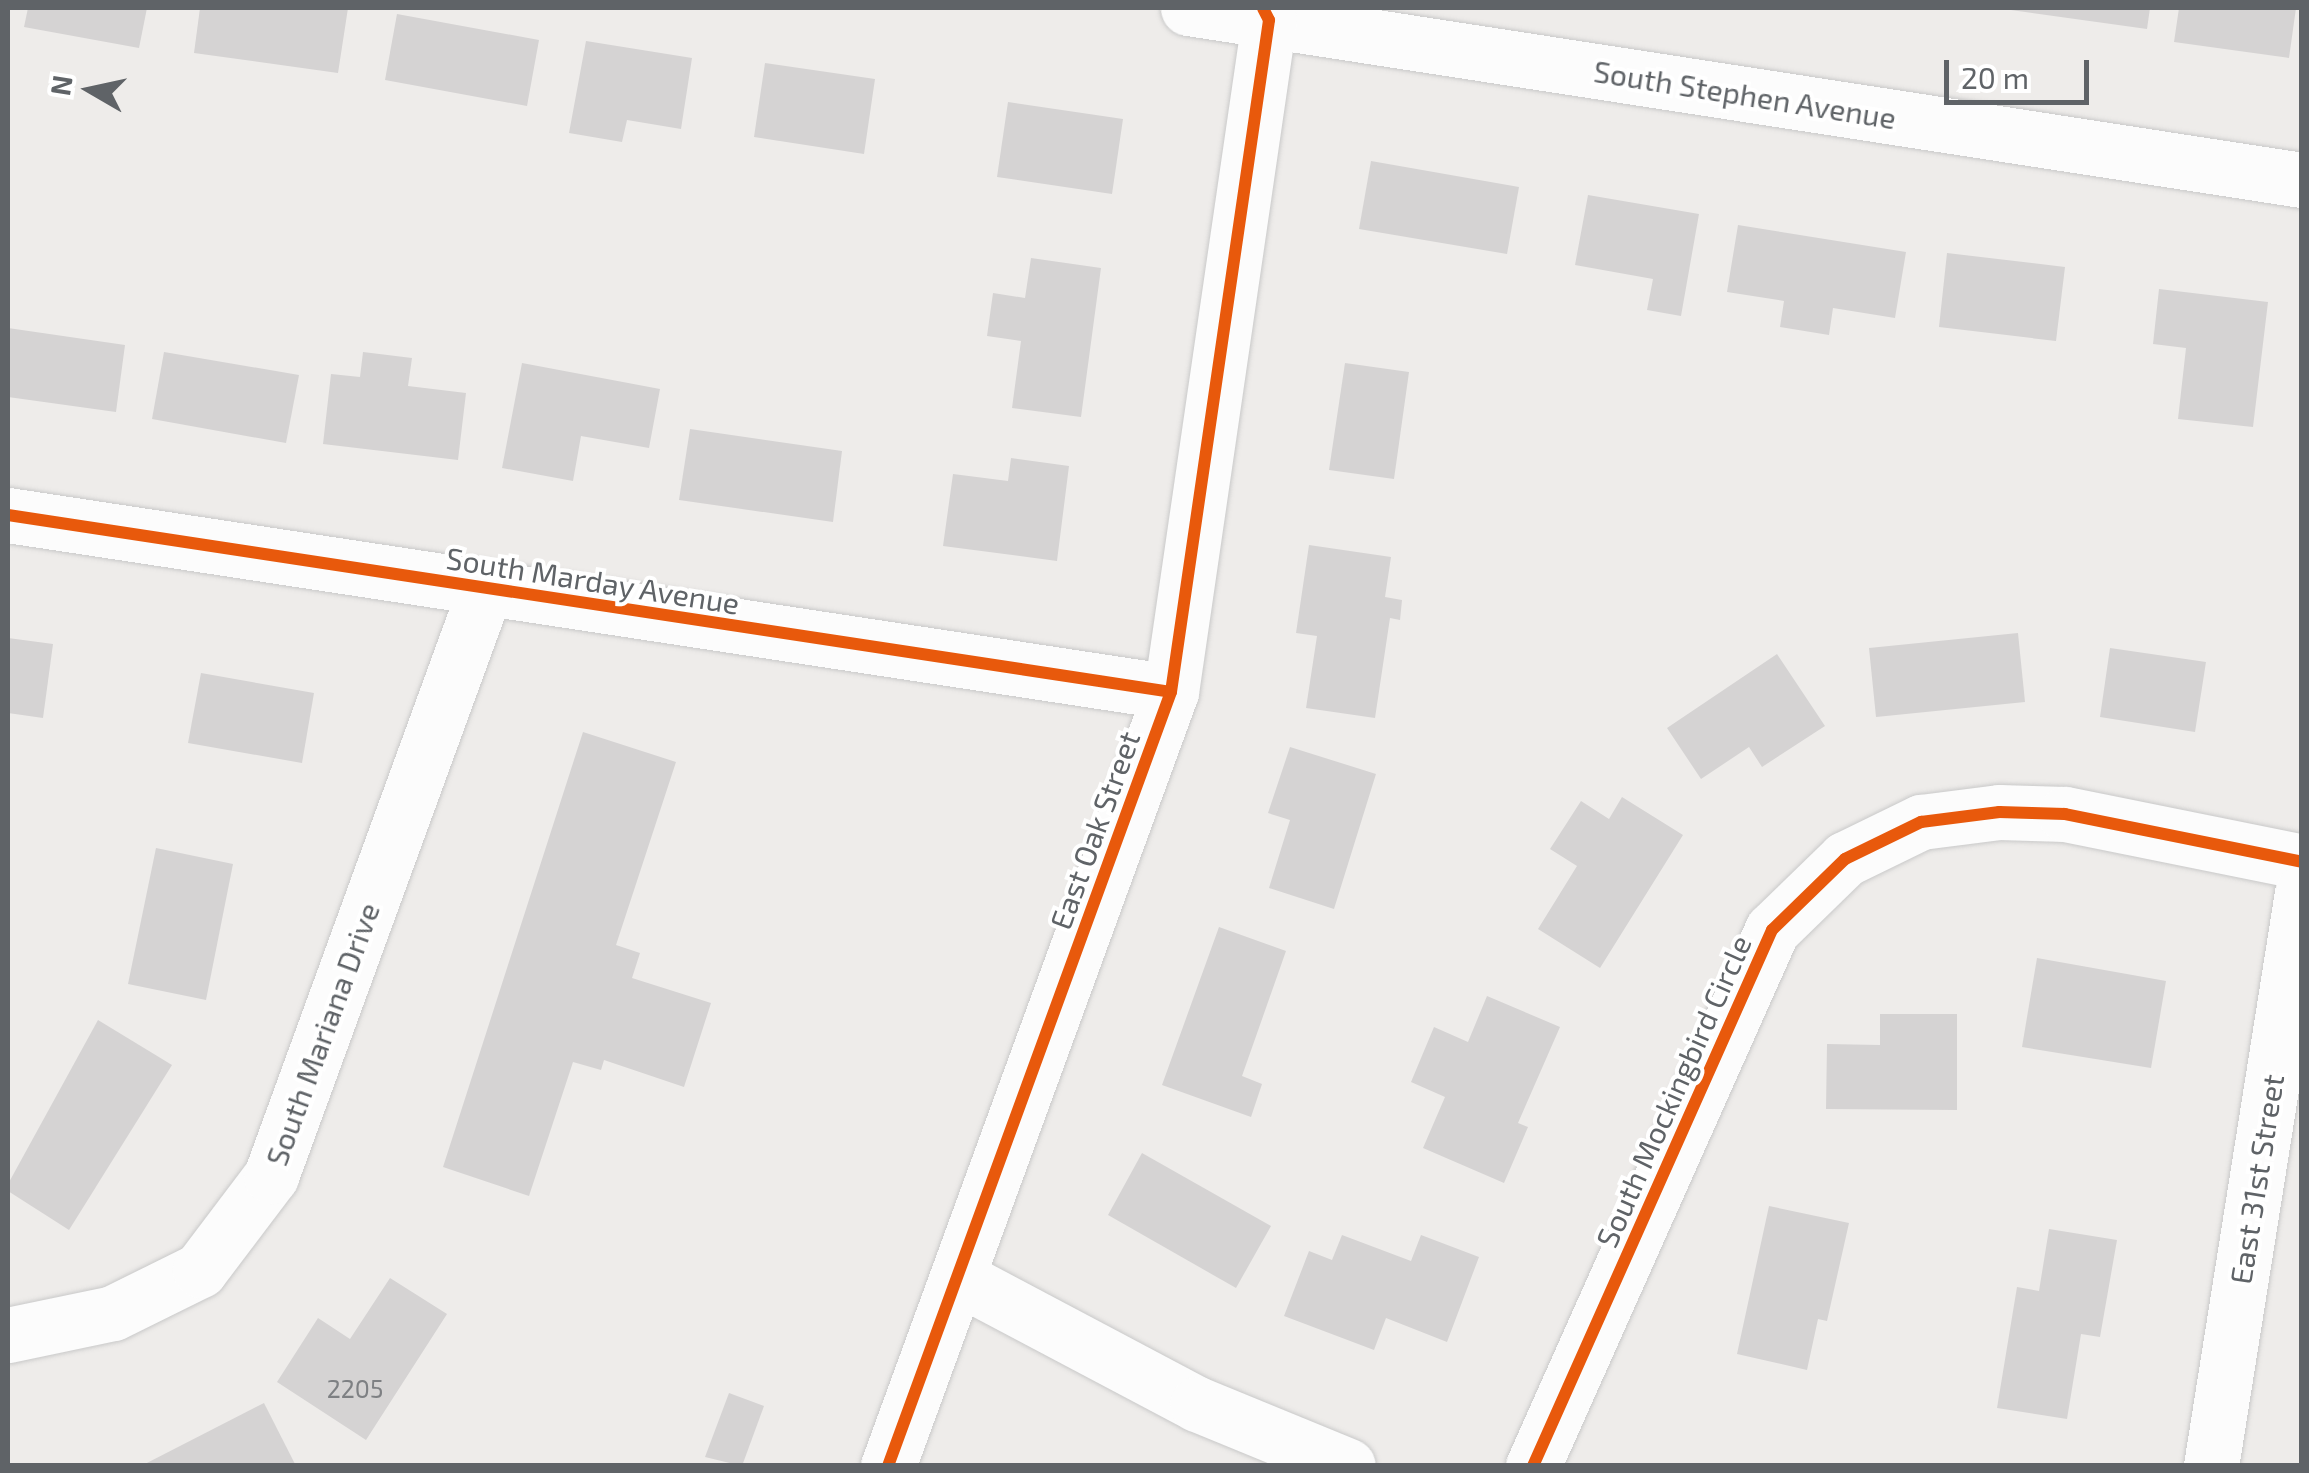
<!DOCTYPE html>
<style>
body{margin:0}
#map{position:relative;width:2309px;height:1473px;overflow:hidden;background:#eeecea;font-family:"Exo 2",sans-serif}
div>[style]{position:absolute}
.building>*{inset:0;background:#d5d3d3}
.roads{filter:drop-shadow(0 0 2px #c9c9c9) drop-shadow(0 0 2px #c9c9c9)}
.minor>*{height:55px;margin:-27.5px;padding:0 27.5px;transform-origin:27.5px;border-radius:27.5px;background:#fcfcfc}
.cycleway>*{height:12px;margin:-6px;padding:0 6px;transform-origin:6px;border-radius:6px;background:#e8590c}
span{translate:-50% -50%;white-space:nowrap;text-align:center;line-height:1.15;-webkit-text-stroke:8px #fff;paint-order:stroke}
.number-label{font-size:25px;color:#7e8083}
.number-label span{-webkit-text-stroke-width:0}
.street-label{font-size:30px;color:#5f6367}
.frame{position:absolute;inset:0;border:10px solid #5f6367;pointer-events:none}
.north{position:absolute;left:40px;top:40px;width:100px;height:100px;-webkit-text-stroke:8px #fff;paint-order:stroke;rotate:279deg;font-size:28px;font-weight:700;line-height:40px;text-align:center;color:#5f6367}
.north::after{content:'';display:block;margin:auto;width:35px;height:45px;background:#5f6367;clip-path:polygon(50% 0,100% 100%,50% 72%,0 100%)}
.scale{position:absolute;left:1944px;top:60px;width:145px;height:45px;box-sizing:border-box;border:5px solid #5f6367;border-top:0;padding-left:12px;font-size:30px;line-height:35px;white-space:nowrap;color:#5f6367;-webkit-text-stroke:8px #fff;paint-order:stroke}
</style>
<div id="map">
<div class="building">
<div style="clip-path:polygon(28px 8px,147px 8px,139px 48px,24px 27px)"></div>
<div style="clip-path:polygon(200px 8px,348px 8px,338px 73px,194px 53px)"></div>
<div style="clip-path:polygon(1997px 8px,2150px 8px,2147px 29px)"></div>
<div style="clip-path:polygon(2179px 8px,2296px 8px,2289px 58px,2174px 42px)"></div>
<div style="clip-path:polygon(397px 14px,539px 40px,527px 106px,385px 80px)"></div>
<div style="clip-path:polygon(586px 41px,692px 58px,681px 129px,627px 120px,622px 142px,569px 133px)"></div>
<div style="clip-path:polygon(765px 63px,875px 79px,864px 154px,754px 137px)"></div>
<div style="clip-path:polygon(1008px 102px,1123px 119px,1112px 194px,997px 177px)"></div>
<div style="clip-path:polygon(1371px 161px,1519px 187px,1507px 254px,1359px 229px)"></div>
<div style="clip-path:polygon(1588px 195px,1699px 214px,1681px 316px,1647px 310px,1653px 279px,1575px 265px)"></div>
<div style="clip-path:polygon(1738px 225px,1906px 252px,1895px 318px,1833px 308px,1829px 335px,1780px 327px,1784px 301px,1727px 292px)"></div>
<div style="clip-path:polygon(1947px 253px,2065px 267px,2056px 341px,1939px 327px)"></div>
<div style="clip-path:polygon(1031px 258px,1101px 268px,1081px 417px,1012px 408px,1021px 341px,987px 336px,993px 293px,1025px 298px)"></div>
<div style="clip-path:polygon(2159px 289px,2268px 302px,2253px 427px,2178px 419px,2186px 348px,2153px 344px)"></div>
<div style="clip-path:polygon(8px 328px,125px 345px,116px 412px,8px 397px)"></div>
<div style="clip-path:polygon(164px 352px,299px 375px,286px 443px,152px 419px)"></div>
<div style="clip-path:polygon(363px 352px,412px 358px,408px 386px,466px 393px,458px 460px,323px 444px,331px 374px,360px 377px)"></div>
<div style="clip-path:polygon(522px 363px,660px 389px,649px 448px,581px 436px,573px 481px,502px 468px)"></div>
<div style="clip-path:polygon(1345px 363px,1409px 372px,1394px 479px,1329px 470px)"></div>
<div style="clip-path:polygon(690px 429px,842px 451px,833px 522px,679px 500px)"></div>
<div style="clip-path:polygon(1011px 458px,1069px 466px,1057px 561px,943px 546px,953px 474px,1008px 481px)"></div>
<div style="clip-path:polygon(1309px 545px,1391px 557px,1385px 597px,1402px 600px,1400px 620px,1390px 618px,1375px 718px,1306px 708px,1317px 636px,1296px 633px)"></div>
<div style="clip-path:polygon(2018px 633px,2025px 702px,1876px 717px,1869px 648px)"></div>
<div style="clip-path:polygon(8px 638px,53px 644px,43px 718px,8px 713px)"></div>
<div style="clip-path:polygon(2110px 648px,2206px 662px,2195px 732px,2100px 717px)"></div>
<div style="clip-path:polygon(1777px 654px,1825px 726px,1762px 767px,1749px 747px,1701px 779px,1667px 728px)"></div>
<div style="clip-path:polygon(201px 673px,314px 693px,302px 763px,188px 743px)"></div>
<div style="clip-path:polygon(583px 732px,676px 762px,616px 945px,640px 953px,632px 978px,711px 1003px,684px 1087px,604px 1060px,601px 1070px,573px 1062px,529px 1196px,443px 1167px)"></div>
<div style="clip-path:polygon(1290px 747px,1376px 774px,1334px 909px,1269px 888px,1290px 820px,1268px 813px)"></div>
<div style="clip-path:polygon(1622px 797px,1683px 835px,1600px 968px,1538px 929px,1577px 866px,1550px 849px,1581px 801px,1609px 819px)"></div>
<div style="clip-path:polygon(156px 848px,233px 864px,206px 1000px,128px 984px)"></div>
<div style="clip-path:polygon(1219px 927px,1286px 951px,1242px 1076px,1262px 1084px,1251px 1117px,1162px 1085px)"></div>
<div style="clip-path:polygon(2037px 958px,2166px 981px,2151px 1068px,2022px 1047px)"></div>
<div style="clip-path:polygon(1487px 996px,1560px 1027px,1518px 1123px,1528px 1127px,1504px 1183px,1423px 1148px,1445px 1097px,1411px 1082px,1434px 1027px,1468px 1042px)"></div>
<div style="clip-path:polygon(1880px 1014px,1957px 1014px,1957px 1110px,1826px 1109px,1827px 1044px,1880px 1045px)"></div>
<div style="clip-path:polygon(98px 1020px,172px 1065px,69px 1230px,8px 1191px,8px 1184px)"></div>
<div style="clip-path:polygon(1142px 1153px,1271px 1226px,1236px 1288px,1108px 1215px)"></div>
<div style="clip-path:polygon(1769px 1206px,1849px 1223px,1827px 1321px,1818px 1319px,1807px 1370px,1737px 1354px)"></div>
<div style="clip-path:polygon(2049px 1229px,2117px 1240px,2100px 1337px,2081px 1334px,2067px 1419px,1997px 1408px,2017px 1287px,2039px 1291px)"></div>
<div style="clip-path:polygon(1342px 1235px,1411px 1261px,1421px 1235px,1479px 1257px,1447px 1342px,1386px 1318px,1374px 1350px,1284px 1316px,1309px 1251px,1332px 1260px)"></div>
<div style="clip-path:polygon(390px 1278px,447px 1314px,366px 1440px,277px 1382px,318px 1318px,350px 1339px)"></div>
<div style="clip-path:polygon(729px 1393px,764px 1406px,742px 1466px,705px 1457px)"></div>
<div style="clip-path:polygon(264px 1403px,296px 1466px,141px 1466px)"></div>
</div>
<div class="roads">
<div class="minor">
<div style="left:1188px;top:8px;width:1127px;rotate:8.78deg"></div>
<div style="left:8px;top:515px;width:1176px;rotate:8.65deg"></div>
<div style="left:959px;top:1278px;width:269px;rotate:27.9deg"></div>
<div style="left:1197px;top:1404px;width:163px;rotate:22.3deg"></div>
<div style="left:8px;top:1335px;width:107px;rotate:-11.8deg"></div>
<div style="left:113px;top:1313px;width:97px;rotate:-26.3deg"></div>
<div style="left:200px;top:1270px;width:118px;rotate:-52.9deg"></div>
<div style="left:271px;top:1176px;width:624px;rotate:-69.94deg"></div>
<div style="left:888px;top:1466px;width:824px;rotate:-69.92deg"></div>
<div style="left:1171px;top:692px;width:679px;rotate:-81.7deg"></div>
<div style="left:1269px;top:20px;width:13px;rotate:-117deg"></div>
<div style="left:1533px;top:1466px;width:587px;rotate:-65.97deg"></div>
<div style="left:1772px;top:930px;width:102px;rotate:-44.2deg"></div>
<div style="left:1845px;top:859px;width:85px;rotate:-26deg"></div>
<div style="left:1921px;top:822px;width:79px;rotate:-7.3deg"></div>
<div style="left:1999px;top:812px;width:66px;rotate:1.7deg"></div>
<div style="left:2065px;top:814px;width:242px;rotate:11.4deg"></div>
<div style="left:2211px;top:1466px;width:580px;rotate:-80.98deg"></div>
</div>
</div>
<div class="cycleway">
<div style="left:8px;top:515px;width:1176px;rotate:8.65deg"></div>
<div style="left:888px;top:1466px;width:824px;rotate:-69.92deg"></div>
<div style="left:1171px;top:692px;width:679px;rotate:-81.7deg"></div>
<div style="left:1269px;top:20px;width:13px;rotate:-117deg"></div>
<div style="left:1533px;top:1466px;width:587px;rotate:-65.97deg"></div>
<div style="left:1772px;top:930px;width:102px;rotate:-44.2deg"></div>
<div style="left:1845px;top:859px;width:85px;rotate:-26deg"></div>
<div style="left:1921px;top:822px;width:79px;rotate:-7.3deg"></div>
<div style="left:1999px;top:812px;width:66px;rotate:1.7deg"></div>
<div style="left:2065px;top:814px;width:242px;rotate:11.4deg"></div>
</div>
<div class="number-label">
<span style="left:355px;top:1388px">2205</span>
</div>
<div class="street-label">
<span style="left:1745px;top:94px;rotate:9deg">South Stephen Avenue</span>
<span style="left:593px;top:580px;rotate:9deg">South Marday Avenue</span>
<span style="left:1094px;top:830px;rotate:-70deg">East Oak Street</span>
<span style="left:322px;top:1034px;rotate:-70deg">South Mariana Drive</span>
<span style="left:1673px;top:1091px;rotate:-66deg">South Mockingbird Circle</span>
<span style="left:2256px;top:1179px;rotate:-81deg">East 31st Street</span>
</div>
<div class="frame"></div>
<div class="north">N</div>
<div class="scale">20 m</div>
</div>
